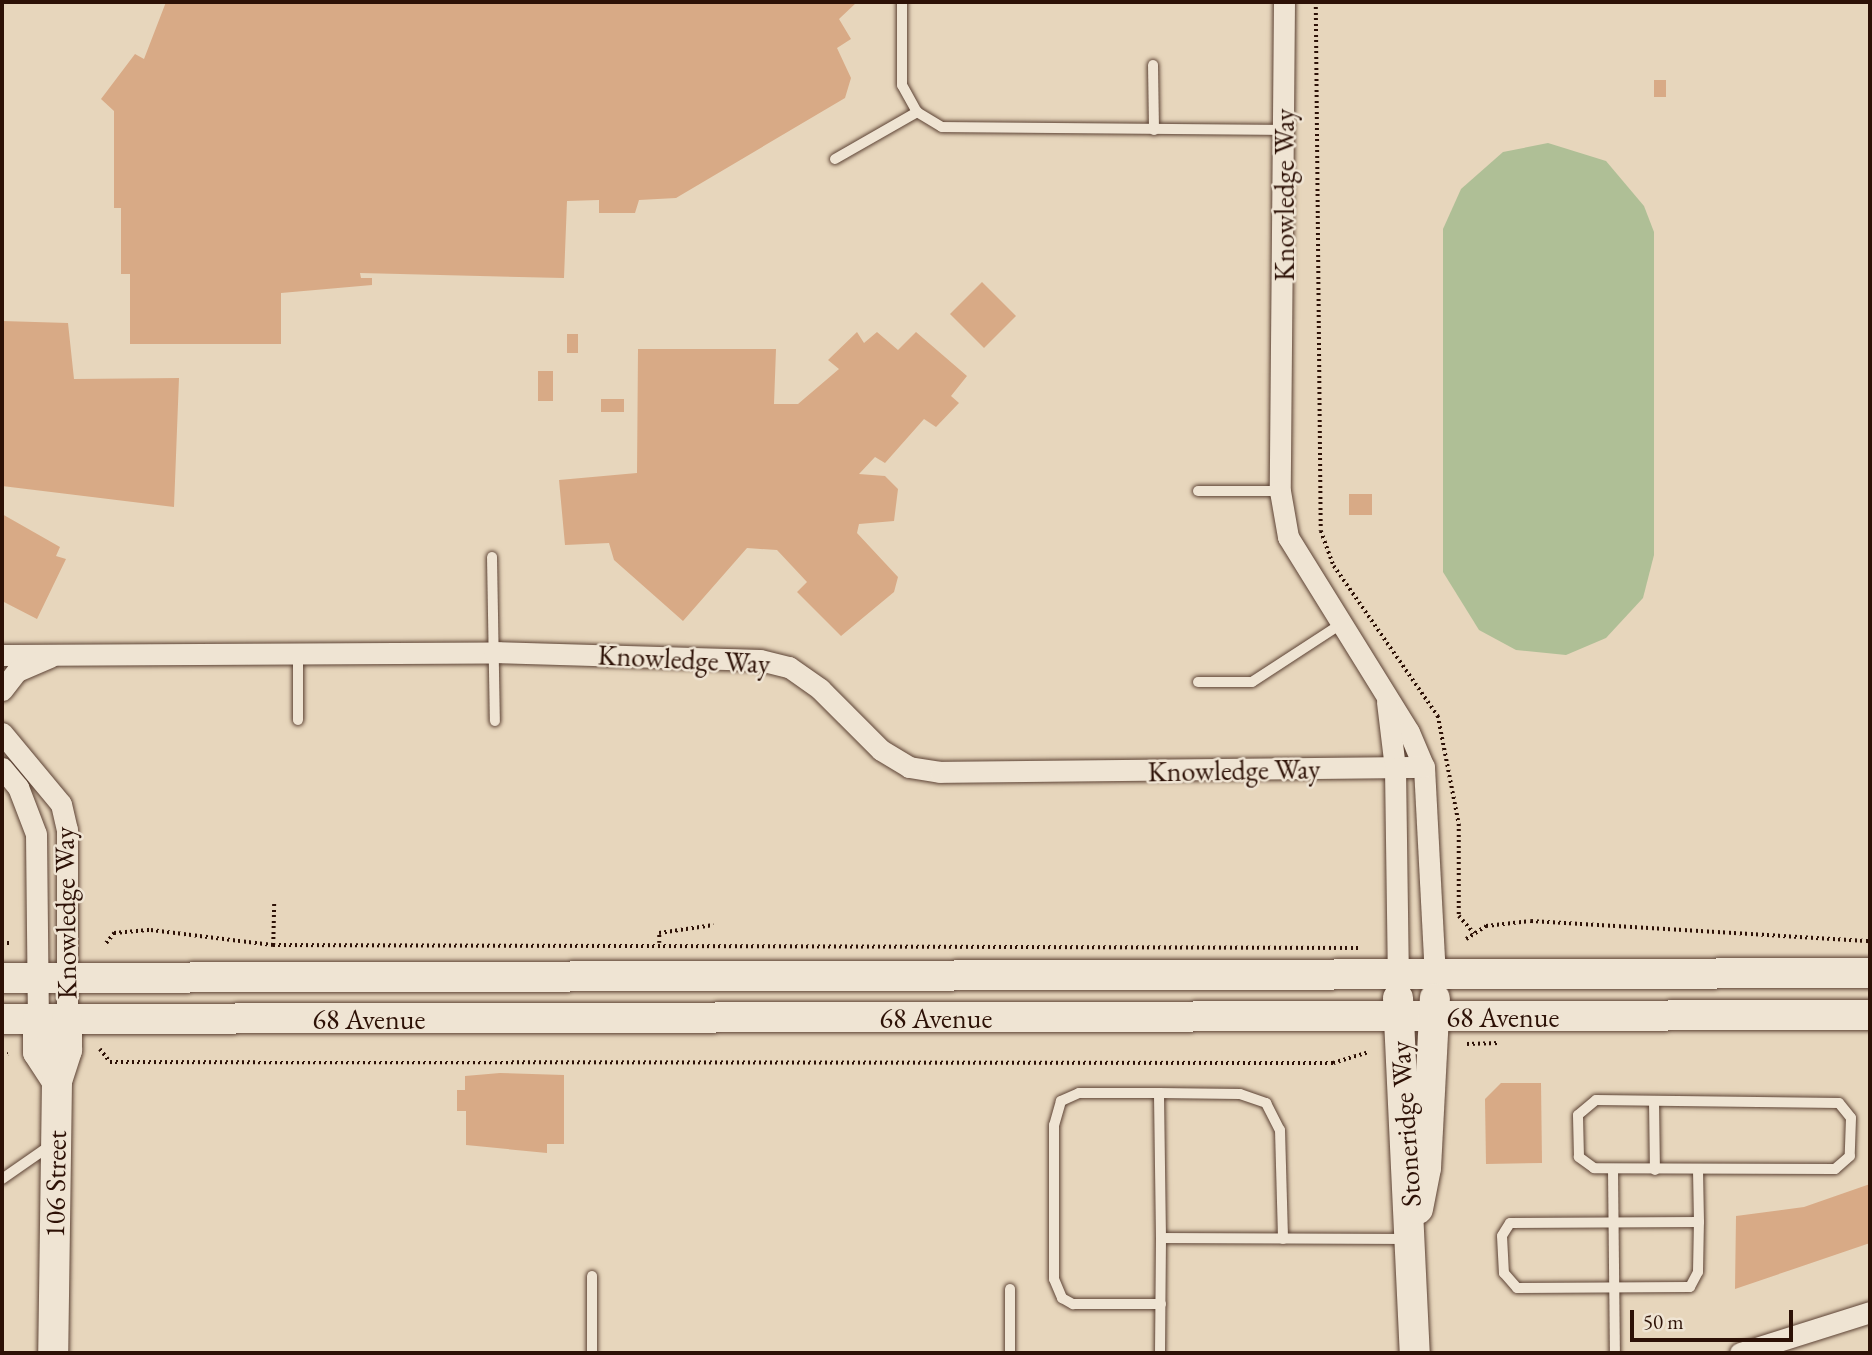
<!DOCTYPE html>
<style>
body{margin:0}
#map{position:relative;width:1872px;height:1355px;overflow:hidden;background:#e7d6bc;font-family:"EB Garamond",serif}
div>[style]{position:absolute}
.green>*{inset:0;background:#afbf96}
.building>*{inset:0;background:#d8aa86}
.path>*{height:3.5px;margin-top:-1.75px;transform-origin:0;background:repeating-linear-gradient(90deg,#2d1106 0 2px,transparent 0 5.5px)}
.roads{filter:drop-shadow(0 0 2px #5c4234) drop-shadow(0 0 2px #5c4234)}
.lane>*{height:10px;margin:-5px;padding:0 5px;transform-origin:5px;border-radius:5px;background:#efe4d3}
.street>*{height:21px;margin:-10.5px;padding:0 10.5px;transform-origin:10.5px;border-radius:10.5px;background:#efe4d3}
.secondary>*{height:30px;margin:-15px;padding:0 15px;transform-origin:15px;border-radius:15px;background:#efe4d3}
span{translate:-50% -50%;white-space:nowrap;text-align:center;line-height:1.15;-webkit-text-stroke:5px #efe4d3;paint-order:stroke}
.street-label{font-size:28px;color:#2d1106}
.frame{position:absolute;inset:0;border:4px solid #2d1106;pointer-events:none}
.scale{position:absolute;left:1630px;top:1310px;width:163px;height:32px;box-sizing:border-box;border:4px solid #2d1106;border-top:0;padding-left:9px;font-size:21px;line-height:24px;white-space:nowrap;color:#2d1106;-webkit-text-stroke:5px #efe4d3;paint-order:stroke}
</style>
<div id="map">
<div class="green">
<div style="clip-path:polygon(1548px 143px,1606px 161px,1644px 206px,1654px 232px,1654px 555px,1643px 598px,1606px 638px,1566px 655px,1516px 650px,1479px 630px,1443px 572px,1443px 229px,1461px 189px,1503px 152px)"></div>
</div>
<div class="building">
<div style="clip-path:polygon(166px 2px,857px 2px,839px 19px,851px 39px,837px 48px,851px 78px,845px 98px,676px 198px,639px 200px,635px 213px,599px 213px,599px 200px,567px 201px,564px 278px,360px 273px,361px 278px,372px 278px,372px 285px,281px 293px,281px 344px,130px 344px,130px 274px,121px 274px,121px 208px,114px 208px,114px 111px,101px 99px,135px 54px,144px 59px)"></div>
<div style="clip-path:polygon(1654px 80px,1666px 80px,1666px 97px,1654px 97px)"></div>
<div style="clip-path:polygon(982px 282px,1016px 316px,984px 348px,950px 314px)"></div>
<div style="clip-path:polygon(2px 321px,68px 323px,74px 379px,179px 378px,174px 507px,2px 486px)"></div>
<div style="clip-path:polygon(857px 332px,864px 343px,877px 332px,898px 350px,916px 332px,967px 376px,951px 396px,959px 403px,936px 427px,924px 419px,885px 463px,875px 457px,859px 474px,885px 476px,898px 489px,894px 521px,859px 524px,857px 533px,898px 577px,894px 592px,841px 636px,797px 592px,807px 582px,777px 550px,747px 548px,683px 621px,614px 560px,609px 543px,565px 545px,559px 480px,637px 473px,638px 349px,776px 349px,774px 404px,798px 404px,839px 369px,828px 360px)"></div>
<div style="clip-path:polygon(567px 334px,578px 334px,578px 353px,567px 353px)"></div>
<div style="clip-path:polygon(538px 371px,553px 371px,553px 401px,538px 401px)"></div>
<div style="clip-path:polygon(601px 399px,624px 399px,624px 412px,601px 412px)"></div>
<div style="clip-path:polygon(1349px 494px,1372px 494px,1372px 515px,1349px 515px)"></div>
<div style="clip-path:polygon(2px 514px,60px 547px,56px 556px,66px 559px,37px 619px,2px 601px)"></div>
<div style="clip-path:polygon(500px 1073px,564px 1075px,564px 1144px,547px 1144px,547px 1153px,466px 1145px,466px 1111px,457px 1111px,457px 1090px,465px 1090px,465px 1076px)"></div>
<div style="clip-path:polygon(1501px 1083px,1541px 1083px,1542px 1163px,1486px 1164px,1485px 1099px)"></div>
<div style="clip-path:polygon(1870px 1184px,1870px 1243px,1735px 1289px,1736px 1216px,1804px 1207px)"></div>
</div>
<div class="path">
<div style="left:1316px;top:2px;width:529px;rotate:89.46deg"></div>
<div style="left:1321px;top:531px;width:37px;rotate:70deg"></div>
<div style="left:1334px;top:566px;width:183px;rotate:55.3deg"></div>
<div style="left:1438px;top:716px;width:110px;rotate:79deg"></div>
<div style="left:1459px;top:824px;width:92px;rotate:90deg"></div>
<div style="left:1459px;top:916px;width:23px;rotate:49deg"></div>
<div style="left:1466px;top:939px;width:24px;rotate:-33deg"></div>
<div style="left:1486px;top:926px;width:45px;rotate:-6.3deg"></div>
<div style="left:1531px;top:921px;width:340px;rotate:3.4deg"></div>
<div style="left:2px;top:943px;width:8px"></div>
<div style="left:106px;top:943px;width:13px;rotate:-51deg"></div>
<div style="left:114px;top:933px;width:37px;rotate:-5deg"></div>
<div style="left:151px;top:930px;width:123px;rotate:7deg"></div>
<div style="left:273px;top:945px;width:1087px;rotate:0.16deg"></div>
<div style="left:659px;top:943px;width:10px;rotate:-90deg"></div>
<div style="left:659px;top:933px;width:55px;rotate:-8.4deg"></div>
<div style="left:273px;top:945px;width:43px;rotate:-88.7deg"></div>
<div style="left:1467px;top:1044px;width:32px;rotate:-2deg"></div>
<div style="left:100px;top:1049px;width:16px;rotate:52deg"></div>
<div style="left:110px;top:1062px;width:1223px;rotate:0.05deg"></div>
<div style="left:1333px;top:1063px;width:38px;rotate:-17deg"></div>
<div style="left:2px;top:1055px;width:6px;rotate:-9deg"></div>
</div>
<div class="roads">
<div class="lane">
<div style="left:902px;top:2px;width:83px;rotate:90deg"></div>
<div style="left:902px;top:85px;width:31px;rotate:61deg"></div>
<div style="left:917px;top:112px;width:29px;rotate:31deg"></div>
<div style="left:942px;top:127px;width:343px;rotate:0.5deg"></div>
<div style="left:1153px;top:65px;width:65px;rotate:89.1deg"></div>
<div style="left:835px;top:159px;width:95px;rotate:-29.8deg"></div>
<div style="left:1198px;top:491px;width:82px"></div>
<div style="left:492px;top:557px;width:164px;rotate:89deg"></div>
<div style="left:1198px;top:682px;width:54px"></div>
<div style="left:1252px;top:682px;width:106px;rotate:-33.1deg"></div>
<div style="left:298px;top:720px;width:68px;rotate:-90deg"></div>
<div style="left:1159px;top:1093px;width:80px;rotate:180deg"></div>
<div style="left:1079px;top:1093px;width:20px;rotate:156deg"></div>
<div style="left:1061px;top:1101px;width:25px;rotate:106deg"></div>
<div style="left:1054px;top:1125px;width:154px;rotate:90deg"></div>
<div style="left:1054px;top:1279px;width:21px;rotate:67deg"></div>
<div style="left:1062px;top:1298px;width:13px;rotate:29deg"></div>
<div style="left:1073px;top:1304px;width:88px"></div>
<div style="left:1596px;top:1100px;width:243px;rotate:0.7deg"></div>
<div style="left:1839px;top:1103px;width:19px;rotate:51deg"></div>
<div style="left:1851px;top:1118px;width:38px;rotate:92deg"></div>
<div style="left:1850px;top:1156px;width:20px;rotate:139deg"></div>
<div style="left:1835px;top:1169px;width:241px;rotate:-179.8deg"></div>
<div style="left:1594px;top:1168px;width:19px;rotate:-144deg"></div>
<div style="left:1579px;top:1157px;width:42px;rotate:-91.4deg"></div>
<div style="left:1578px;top:1115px;width:23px;rotate:-40deg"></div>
<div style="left:1654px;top:1101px;width:69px;rotate:89.2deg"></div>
<div style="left:1613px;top:1170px;width:183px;rotate:89.4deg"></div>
<div style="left:1698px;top:1170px;width:52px;rotate:88.9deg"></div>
<div style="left:1699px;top:1222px;width:189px;rotate:179.7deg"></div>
<div style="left:1510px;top:1223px;width:15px;rotate:122deg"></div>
<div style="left:1502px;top:1236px;width:37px;rotate:87deg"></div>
<div style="left:1504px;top:1273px;width:20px;rotate:49deg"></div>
<div style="left:1517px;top:1288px;width:173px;rotate:-0.3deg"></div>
<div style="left:1690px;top:1287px;width:17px;rotate:-62deg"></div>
<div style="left:1698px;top:1272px;width:50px;rotate:-88.9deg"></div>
<div style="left:2px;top:1179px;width:60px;rotate:-34.8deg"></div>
<div style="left:1161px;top:1238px;width:145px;rotate:-90.8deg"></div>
<div style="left:1159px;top:1093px;width:81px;rotate:0.7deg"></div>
<div style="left:1240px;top:1094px;width:28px;rotate:19deg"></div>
<div style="left:1266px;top:1103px;width:30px;rotate:63deg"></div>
<div style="left:1280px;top:1130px;width:109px;rotate:88.4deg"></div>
<div style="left:592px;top:1276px;width:77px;rotate:90deg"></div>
<div style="left:1010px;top:1289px;width:64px;rotate:90deg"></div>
<div style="left:1160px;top:1353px;width:115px;rotate:-89.5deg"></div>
<div style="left:1161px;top:1238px;width:246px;rotate:0.2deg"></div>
</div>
<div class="street">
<div style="left:1284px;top:2px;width:489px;rotate:90.5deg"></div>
<div style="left:1280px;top:491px;width:47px;rotate:80.1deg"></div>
<div style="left:1288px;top:537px;width:229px;rotate:58.2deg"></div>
<div style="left:1409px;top:732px;width:38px;rotate:67deg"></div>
<div style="left:1424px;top:767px;width:209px;rotate:87deg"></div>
<div style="left:2px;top:655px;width:492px;rotate:-0.3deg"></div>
<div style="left:494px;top:652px;width:266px;rotate:1.7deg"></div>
<div style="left:760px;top:660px;width:30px;rotate:14deg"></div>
<div style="left:789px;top:667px;width:38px;rotate:35deg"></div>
<div style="left:820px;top:689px;width:86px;rotate:45deg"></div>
<div style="left:881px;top:750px;width:33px;rotate:31deg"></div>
<div style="left:909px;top:767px;width:31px;rotate:9deg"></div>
<div style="left:940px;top:772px;width:484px;rotate:-0.6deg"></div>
<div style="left:2px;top:690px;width:24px;rotate:-52deg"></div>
<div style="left:17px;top:671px;width:36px;rotate:-23deg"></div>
<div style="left:1387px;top:702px;width:66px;rotate:83.1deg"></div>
<div style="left:1395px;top:768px;width:208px;rotate:89.2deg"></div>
<div style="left:2px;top:733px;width:92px;rotate:50.3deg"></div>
<div style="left:61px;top:804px;width:26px;rotate:77deg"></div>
<div style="left:67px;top:829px;width:191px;rotate:90deg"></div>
<div style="left:2px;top:768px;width:25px;rotate:50deg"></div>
<div style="left:18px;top:787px;width:50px;rotate:69deg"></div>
<div style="left:36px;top:834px;width:185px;rotate:89.4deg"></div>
<div style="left:1740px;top:1353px;width:136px;rotate:-17.5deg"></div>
</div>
<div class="secondary">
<div style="left:2px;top:978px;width:1868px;rotate:-0.15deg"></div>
<div style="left:1398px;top:998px;width:355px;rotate:87.3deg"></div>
<div style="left:2px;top:1019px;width:1868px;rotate:-0.12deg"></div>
<div style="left:38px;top:1019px;width:33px;rotate:90deg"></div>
<div style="left:38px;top:1052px;width:35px;rotate:57deg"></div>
<div style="left:57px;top:1081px;width:272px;rotate:90.8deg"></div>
<div style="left:57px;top:1081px;width:33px;rotate:-72deg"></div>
<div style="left:67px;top:1050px;width:30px;rotate:-90deg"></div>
<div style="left:1418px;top:1209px;width:42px;rotate:-79deg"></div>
<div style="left:1426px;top:1168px;width:170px;rotate:-87deg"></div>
</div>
</div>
<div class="street-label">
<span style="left:1284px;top:195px;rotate:-90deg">Knowledge Way</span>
<span style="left:684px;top:659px;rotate:3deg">Knowledge Way</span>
<span style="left:1234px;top:770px;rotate:-1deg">Knowledge Way</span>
<span style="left:65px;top:913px;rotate:-91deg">Knowledge Way</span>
<span style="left:1503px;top:1017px">68 Avenue</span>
<span style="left:936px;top:1018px">68 Avenue</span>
<span style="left:369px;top:1019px">68 Avenue</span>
<span style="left:1405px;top:1124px;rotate:-94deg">Stoneridge Way</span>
<span style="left:55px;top:1184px;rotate:-89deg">106 Street</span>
</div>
<div class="frame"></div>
<div class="scale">50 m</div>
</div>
